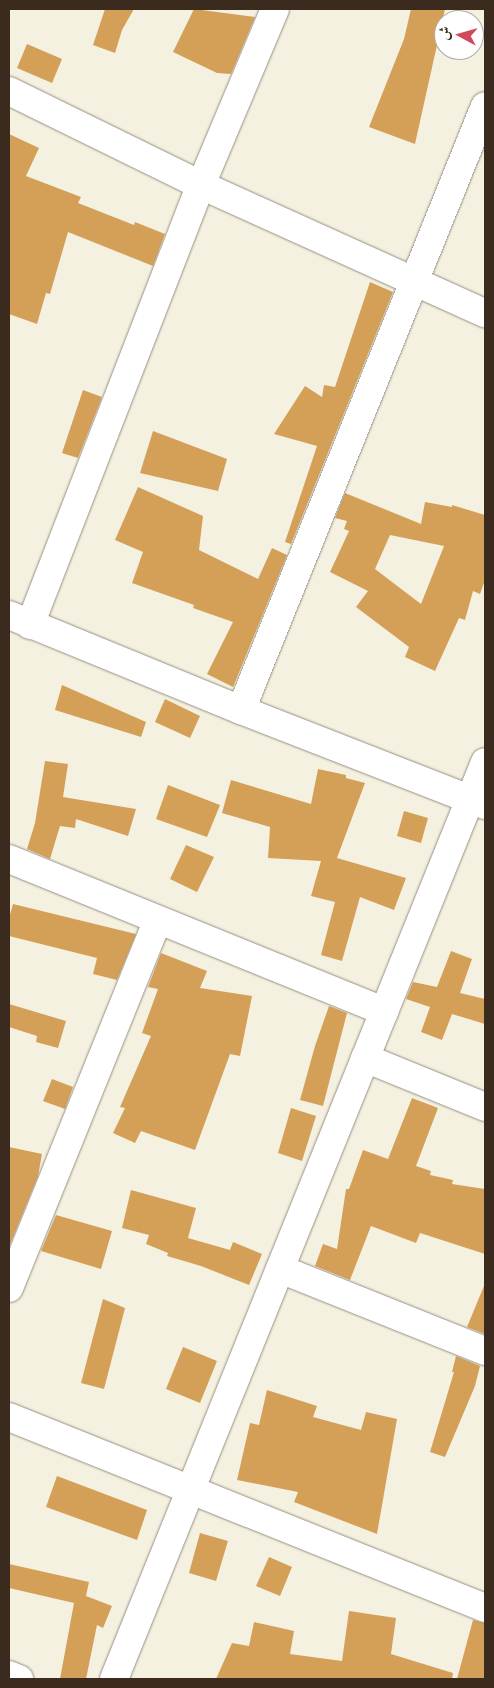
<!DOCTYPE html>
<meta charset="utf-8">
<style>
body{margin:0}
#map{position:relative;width:494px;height:1688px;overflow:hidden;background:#f5f1e1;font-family:"IM FELL Double Pica",Amiri,serif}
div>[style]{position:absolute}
.building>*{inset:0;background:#d4a058}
.roads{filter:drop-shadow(0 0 1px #988e80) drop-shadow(0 0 1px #988e80)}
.minor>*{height:28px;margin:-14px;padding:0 14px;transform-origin:14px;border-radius:14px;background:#fff}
span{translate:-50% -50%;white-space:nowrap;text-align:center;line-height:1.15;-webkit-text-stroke:5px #fff;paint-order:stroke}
.frame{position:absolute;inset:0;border:10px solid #3b2a1e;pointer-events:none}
.north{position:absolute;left:434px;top:10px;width:50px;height:50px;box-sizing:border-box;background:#fff;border:1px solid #b1aaa5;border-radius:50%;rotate:276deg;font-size:14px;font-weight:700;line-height:20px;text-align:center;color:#3b2a1e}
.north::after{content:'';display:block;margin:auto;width:18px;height:22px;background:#d1495b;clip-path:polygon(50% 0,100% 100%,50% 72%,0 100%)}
</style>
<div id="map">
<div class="building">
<div style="clip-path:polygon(105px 9px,134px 9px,122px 30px,115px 53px,93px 45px)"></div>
<div style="clip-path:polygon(194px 9px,255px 17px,231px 74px,217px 73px,173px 52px)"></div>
<div style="clip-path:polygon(411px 9px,445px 9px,415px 144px,369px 127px,404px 39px)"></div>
<div style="clip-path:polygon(27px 44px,62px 59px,52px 83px,17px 68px)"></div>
<div style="clip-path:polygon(9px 134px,39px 148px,26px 176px,81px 197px,78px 203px,134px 225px,135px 222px,165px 234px,153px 266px,68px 232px,50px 294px,46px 293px,37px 324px,9px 314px)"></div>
<div style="clip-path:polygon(370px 282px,393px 292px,291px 544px,285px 542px,317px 446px,274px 434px,305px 386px,322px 397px,324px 385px,335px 387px)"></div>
<div style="clip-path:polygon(83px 390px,102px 397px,78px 458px,62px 453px)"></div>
<div style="clip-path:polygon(153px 431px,227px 459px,218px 491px,140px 473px)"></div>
<div style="clip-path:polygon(138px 487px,203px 516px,199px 550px,258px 579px,272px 548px,287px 555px,233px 687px,207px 674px,233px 622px,193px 608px,194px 605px,132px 583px,143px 552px,115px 540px)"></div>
<div style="clip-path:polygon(evenodd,345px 493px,421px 524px,425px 502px,452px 507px,452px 505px,485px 515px,485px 580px,480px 594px,473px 591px,465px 620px,459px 618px,435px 671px,405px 657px,409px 647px,356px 607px,368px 591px,330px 572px,349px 531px,344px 529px,347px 521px,335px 518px,345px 493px,390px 535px,444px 546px,421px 604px,375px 569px,390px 535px)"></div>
<div style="clip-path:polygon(62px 685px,146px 722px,141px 737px,55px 710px)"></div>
<div style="clip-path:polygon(165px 699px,200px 716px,190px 738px,155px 722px)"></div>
<div style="clip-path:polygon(45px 761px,68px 764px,63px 797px,136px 809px,128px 836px,76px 819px,75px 828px,60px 826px,50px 859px,27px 849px,35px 823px)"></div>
<div style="clip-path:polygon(318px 769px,346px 775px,346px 778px,365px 783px,337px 858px,406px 878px,394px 910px,360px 897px,342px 961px,321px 955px,335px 902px,311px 896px,321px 861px,268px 858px,270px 827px,222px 813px,231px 780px,311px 804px)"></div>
<div style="clip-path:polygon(168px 785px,220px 805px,207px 837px,156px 819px)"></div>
<div style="clip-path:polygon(404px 811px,428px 818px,421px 843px,397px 836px)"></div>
<div style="clip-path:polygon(186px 845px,214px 857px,197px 892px,170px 879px)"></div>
<div style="clip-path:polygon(13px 904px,136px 934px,117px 980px,93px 974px,97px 958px,9px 936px,9px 918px)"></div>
<div style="clip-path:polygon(451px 951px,472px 959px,460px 993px,485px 999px,485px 1024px,452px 1014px,442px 1040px,421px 1032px,430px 1007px,406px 999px,413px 982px,437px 987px)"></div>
<div style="clip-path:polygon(161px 953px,207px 971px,200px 988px,252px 996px,240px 1056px,230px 1054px,195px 1150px,141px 1131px,135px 1143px,113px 1133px,125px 1108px,120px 1107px,151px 1036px,142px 1033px,158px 989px,148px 987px)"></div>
<div style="clip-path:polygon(9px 1004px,66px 1021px,58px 1048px,36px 1042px,37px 1036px,9px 1027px)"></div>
<div style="clip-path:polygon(329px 1006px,347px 1013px,323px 1106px,300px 1100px,315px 1046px)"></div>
<div style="clip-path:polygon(52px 1079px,73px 1087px,65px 1109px,43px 1101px)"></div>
<div style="clip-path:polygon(412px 1098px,438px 1108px,416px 1166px,431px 1171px,430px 1175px,453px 1180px,452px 1184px,485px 1189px,485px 1254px,420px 1233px,416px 1243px,371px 1226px,350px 1280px,315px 1266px,323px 1244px,337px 1249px,346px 1189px,349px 1189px,363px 1150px,388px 1159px)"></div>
<div style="clip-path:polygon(291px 1108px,316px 1116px,302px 1161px,278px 1153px)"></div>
<div style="clip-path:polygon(9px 1147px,42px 1154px,38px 1176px,9px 1247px)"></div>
<div style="clip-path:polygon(131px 1190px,196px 1208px,188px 1238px,230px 1250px,233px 1242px,262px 1254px,249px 1285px,201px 1266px,167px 1256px,168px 1253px,146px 1244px,149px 1235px,122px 1228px)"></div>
<div style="clip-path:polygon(56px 1215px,112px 1231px,101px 1269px,41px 1251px)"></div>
<div style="clip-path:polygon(484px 1286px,485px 1286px,485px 1334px,467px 1327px)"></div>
<div style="clip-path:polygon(103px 1299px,125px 1308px,104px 1389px,81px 1383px)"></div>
<div style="clip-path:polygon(183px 1347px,217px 1361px,200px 1403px,166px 1389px)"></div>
<div style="clip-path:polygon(456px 1356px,480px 1366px,475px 1386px,445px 1457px,430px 1452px,454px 1372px,452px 1372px)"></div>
<div style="clip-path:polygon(267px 1390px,317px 1406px,313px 1417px,361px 1430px,366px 1412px,397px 1419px,377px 1534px,294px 1502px,298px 1492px,237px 1480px,250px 1423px,259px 1425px)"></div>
<div style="clip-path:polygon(57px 1476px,147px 1510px,137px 1540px,46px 1507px)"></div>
<div style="clip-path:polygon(200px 1533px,228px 1541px,216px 1581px,189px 1573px)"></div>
<div style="clip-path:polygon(269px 1557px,292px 1567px,280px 1596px,256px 1586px)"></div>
<div style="clip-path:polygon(9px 1564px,89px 1582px,86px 1596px,112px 1606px,103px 1628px,97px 1625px,86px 1679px,60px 1679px,74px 1603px,9px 1588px)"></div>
<div style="clip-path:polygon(349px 1611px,396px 1618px,391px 1654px,453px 1673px,452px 1679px,216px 1679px,232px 1643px,249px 1646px,254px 1622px,294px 1631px,290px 1654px,342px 1661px)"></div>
<div style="clip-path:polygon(473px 1620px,485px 1623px,485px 1679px,457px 1679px)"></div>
</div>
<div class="roads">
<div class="minor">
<div style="left:9px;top:91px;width:214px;rotate:26.1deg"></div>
<div style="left:201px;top:185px;width:312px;rotate:24.3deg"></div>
<div style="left:9px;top:615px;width:251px;rotate:22.3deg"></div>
<div style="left:241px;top:710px;width:262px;rotate:21.3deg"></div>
<div style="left:30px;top:625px;width:472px;rotate:-68.8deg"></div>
<div style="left:201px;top:185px;width:191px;rotate:-67.2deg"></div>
<div style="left:241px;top:710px;width:651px;rotate:-68deg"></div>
<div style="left:9px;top:859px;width:405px;rotate:22.1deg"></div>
<div style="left:365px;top:1058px;width:130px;rotate:22.2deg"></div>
<div style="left:280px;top:1269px;width:221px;rotate:21.8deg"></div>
<div style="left:9px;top:1288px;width:397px;rotate:-68deg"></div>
<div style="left:9px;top:1417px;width:513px;rotate:21.86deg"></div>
<div style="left:9px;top:1675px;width:11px;rotate:22deg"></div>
<div style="left:114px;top:1679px;width:989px;rotate:-67.97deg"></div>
</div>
</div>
<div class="frame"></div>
<div class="north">ش</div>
</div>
